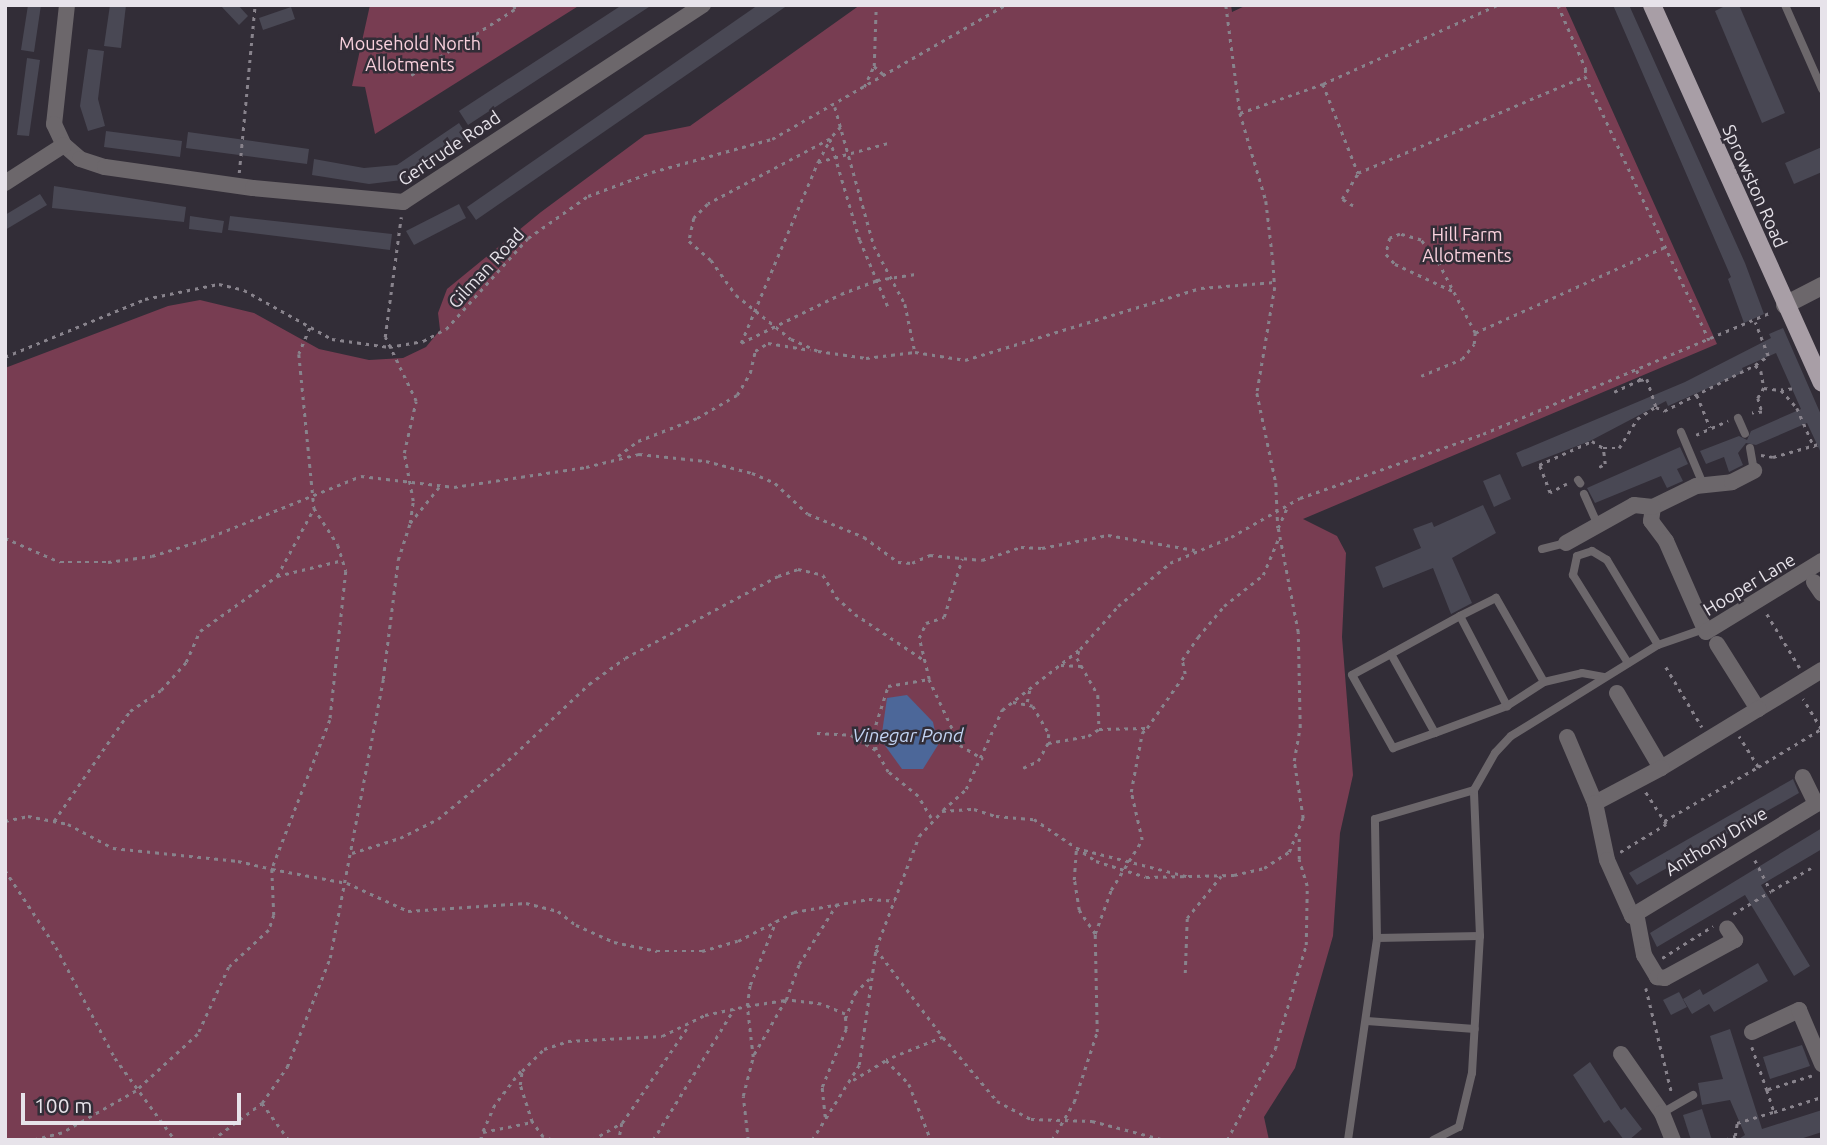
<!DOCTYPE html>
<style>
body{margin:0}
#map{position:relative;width:1827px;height:1145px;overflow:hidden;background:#322d37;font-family:Ubuntu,sans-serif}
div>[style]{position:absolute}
.green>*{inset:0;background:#783d52}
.water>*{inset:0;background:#4c6799}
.building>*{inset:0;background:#494854}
.path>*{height:2.5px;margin-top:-1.25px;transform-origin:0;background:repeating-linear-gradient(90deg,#88838c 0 3.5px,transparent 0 8.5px)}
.service>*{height:8px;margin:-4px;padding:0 4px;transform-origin:4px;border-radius:4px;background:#6c676b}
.minor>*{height:16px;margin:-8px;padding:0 8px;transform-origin:8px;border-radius:8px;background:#6c676b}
.tertiary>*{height:18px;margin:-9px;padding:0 9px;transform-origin:9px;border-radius:9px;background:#6c676b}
.primary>*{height:18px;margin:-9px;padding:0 9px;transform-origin:9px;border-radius:9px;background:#a89ea6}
span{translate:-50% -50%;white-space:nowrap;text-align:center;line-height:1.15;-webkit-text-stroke:5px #322d37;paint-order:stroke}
.park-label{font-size:18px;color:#f9d1dd}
.street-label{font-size:18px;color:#e7e3ea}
.water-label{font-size:19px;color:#c2d3f2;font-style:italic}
.frame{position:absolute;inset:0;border:7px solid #e7e3ea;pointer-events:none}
.scale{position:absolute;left:21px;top:1093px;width:220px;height:32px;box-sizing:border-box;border:4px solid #e7e3ea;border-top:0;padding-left:9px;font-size:21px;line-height:24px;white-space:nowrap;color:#e7e3ea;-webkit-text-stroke:5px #322d37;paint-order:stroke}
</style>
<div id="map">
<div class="green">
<div style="clip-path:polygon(370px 5px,580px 5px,375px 134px,365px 87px,352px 86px)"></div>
<div style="clip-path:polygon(860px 5px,1231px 5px,1232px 12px,1247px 5px,1565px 5px,1717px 344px,1303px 519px,1337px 536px,1346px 553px,1342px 637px,1353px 775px,1340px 833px,1333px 936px,1295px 1068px,1264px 1117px,1269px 1140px,5px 1140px,5px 368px,168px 306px,200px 300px,254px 313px,319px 349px,369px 360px,403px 358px,426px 347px,440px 330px,438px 313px,447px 289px,541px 212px,645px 135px,690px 126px)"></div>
</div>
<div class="water">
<div style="clip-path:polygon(907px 695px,933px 722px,938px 745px,923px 769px,902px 769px,881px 740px,887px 698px)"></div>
</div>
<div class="building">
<div style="clip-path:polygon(28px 5px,41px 5px,34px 52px,21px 50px)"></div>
<div style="clip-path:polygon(110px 5px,126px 5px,121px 48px,104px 46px)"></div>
<div style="clip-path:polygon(220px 5px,238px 5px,248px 16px,239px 25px)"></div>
<div style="clip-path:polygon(622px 5px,652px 5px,468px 125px,459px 111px)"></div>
<div style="clip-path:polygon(758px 5px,788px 5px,476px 220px,467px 207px)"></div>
<div style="clip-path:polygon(1613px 5px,1629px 5px,1745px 263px,1764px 314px,1744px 323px,1728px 279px,1731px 277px)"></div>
<div style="clip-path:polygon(1727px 5px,1739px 5px,1785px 113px,1762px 123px,1715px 11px)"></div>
<div style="clip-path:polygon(291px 7px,295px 19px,263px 30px,259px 18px)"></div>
<div style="clip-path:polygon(88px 49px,104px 51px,98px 99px,105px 126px,88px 131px,80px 106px)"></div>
<div style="clip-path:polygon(27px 58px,40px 60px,29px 136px,17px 135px)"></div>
<div style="clip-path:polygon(459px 123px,468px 137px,402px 180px,369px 184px,312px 175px,314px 159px,364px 168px,397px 165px)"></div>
<div style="clip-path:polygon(106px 131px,182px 141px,180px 157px,104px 147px)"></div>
<div style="clip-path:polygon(188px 132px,309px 149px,307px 164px,186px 148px)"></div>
<div style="clip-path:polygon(1822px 147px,1822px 172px,1794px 184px,1785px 163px)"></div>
<div style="clip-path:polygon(54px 186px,186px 207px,184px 222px,52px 208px)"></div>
<div style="clip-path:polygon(40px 194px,47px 205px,5px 230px,5px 215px)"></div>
<div style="clip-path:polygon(459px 204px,466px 218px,414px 245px,406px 231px)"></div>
<div style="clip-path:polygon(190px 216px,224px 221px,222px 233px,189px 229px)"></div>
<div style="clip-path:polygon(230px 216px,392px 234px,390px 250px,228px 230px)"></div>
<div style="clip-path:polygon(1783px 328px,1822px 417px,1822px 455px,1807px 423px,1756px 445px,1746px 443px,1738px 453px,1743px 465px,1729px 472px,1724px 457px,1706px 464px,1700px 451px,1739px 436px,1747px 440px,1751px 431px,1801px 409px,1776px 353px,1742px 368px,1744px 372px,1668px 406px,1666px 401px,1590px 441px,1522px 467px,1516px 453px,1685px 382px,1771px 338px,1769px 334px)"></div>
<div style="clip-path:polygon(1680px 447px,1688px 464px,1677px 469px,1683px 481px,1667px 488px,1661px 476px,1595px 503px,1587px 488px)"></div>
<div style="clip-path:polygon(1500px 474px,1511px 499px,1494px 507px,1483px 481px)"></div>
<div style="clip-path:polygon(1483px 505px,1496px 533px,1452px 558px,1472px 603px,1451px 614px,1433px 568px,1383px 588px,1375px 567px,1421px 548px,1413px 529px,1432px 522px,1434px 527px)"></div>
<div style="clip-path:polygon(1793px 779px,1799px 793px,1637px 885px,1629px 873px)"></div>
<div style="clip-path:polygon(1822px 828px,1822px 849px,1761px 885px,1810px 966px,1794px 976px,1745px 895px,1657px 947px,1650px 933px)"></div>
<div style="clip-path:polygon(1758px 963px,1768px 981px,1714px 1012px,1709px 1004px,1692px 1014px,1683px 999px,1700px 989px,1703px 995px)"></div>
<div style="clip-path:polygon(1679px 992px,1687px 1007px,1671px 1015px,1663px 1000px)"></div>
<div style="clip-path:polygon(1730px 1029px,1762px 1129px,1822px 1110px,1822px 1132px,1797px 1140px,1737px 1140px,1745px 1135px,1730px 1100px,1702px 1105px,1698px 1083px,1723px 1079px,1710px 1036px)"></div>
<div style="clip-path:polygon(1802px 1045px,1810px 1066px,1770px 1079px,1763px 1057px)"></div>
<div style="clip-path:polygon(1590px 1062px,1621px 1110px,1625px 1107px,1642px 1129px,1629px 1140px,1624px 1140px,1609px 1120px,1604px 1123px,1573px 1075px)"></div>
<div style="clip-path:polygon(1702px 1109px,1712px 1140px,1691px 1140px,1683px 1115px)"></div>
</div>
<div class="path">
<div style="left:1226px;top:5px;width:109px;rotate:82.6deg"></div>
<div style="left:1240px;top:113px;width:92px;rotate:73.5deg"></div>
<div style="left:1266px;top:201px;width:60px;rotate:83.3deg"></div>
<div style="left:1273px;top:261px;width:26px;rotate:86deg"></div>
<div style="left:1275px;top:287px;width:108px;rotate:99.6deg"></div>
<div style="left:1257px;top:393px;width:92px;rotate:78.1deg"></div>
<div style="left:1276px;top:483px;width:45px;rotate:87.5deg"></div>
<div style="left:1278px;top:528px;width:22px;rotate:-66deg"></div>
<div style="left:1558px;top:5px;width:70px;rotate:66.4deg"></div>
<div style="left:1586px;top:69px;width:7px;rotate:98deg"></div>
<div style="left:1585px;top:76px;width:292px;rotate:64.8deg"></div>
<div style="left:874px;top:66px;width:13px;rotate:42deg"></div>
<div style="left:411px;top:75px;width:123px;rotate:-32.4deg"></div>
<div style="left:515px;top:9px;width:4px;rotate:-117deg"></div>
<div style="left:1323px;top:84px;width:96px;rotate:68.5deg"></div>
<div style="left:1358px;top:173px;width:247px;rotate:-23.1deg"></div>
<div style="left:864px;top:87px;width:23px;rotate:-65deg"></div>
<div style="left:874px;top:66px;width:61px;rotate:-88.1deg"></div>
<div style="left:835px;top:107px;width:144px;rotate:74.3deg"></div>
<div style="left:874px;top:246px;width:66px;rotate:61.9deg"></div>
<div style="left:905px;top:304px;width:49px;rotate:78.2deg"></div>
<div style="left:915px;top:352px;width:51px;rotate:9.1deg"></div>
<div style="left:965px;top:360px;width:247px;rotate:-17deg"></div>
<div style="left:1201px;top:288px;width:73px;rotate:-4.7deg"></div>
<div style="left:1240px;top:113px;width:88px;rotate:-19.3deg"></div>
<div style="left:1323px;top:84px;width:191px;rotate:-24.4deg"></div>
<div style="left:841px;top:127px;width:16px;rotate:133deg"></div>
<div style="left:830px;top:139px;width:105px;rotate:73.5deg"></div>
<div style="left:860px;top:240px;width:75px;rotate:67.2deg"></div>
<div style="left:818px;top:162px;width:26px;rotate:-62deg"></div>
<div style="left:830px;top:139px;width:138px;rotate:152deg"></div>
<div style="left:708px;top:204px;width:20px;rotate:135deg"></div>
<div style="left:694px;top:218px;width:24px;rotate:102deg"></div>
<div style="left:689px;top:241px;width:29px;rotate:41deg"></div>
<div style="left:711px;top:260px;width:43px;rotate:54.5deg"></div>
<div style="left:736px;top:295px;width:70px;rotate:38.7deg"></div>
<div style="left:791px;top:339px;width:30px;rotate:24deg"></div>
<div style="left:818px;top:351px;width:49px;rotate:8.3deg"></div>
<div style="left:866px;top:358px;width:49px;rotate:-7deg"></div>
<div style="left:239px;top:173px;width:169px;rotate:-84.6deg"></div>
<div style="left:1353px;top:206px;width:13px;rotate:-148deg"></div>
<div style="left:1342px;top:199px;width:31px;rotate:-58deg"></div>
<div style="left:310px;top:328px;width:28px;rotate:113deg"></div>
<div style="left:299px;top:354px;width:155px;rotate:84.4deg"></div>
<div style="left:314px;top:508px;width:44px;rotate:57deg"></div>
<div style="left:338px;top:545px;width:27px;rotate:73deg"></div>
<div style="left:346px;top:571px;width:150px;rotate:96.1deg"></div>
<div style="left:330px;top:720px;width:160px;rotate:111.3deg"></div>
<div style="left:272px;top:869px;width:76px;rotate:10.6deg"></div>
<div style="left:347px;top:883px;width:67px;rotate:24.7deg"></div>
<div style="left:408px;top:911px;width:118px;rotate:-3.9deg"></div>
<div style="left:526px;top:903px;width:33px;rotate:14deg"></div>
<div style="left:558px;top:911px;width:23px;rotate:38deg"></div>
<div style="left:576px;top:925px;width:42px;rotate:24.1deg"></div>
<div style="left:614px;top:942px;width:44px;rotate:11.8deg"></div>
<div style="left:657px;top:951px;width:45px"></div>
<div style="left:702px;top:951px;width:37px;rotate:-16deg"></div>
<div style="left:738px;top:941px;width:63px;rotate:-27.4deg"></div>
<div style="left:794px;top:912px;width:76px;rotate:-9.8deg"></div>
<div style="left:869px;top:899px;width:26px;rotate:4deg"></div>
<div style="left:1475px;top:333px;width:211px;rotate:-24.4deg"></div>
<div style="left:741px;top:343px;width:197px;rotate:-67deg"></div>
<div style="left:818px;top:162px;width:73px;rotate:-15.2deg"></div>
<div style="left:741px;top:343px;width:111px;rotate:-26.1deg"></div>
<div style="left:841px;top:294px;width:39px;rotate:-21deg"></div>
<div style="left:877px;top:280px;width:39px;rotate:-9deg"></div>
<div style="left:5px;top:357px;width:152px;rotate:-22.5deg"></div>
<div style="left:145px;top:299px;width:76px;rotate:-11.5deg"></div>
<div style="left:219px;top:284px;width:26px;rotate:13deg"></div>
<div style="left:244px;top:290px;width:101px;rotate:29.1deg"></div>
<div style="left:332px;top:339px;width:58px;rotate:8deg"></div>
<div style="left:389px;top:347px;width:35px;rotate:-10deg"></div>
<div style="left:423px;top:341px;width:26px;rotate:-28deg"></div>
<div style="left:446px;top:329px;width:122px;rotate:-48deg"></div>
<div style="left:528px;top:238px;width:73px;rotate:-35deg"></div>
<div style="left:588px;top:196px;width:68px;rotate:-20.6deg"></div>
<div style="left:652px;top:172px;width:124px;rotate:-15.4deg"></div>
<div style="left:772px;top:139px;width:269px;rotate:-29.9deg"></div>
<div style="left:1755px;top:365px;width:16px;rotate:-35deg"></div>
<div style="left:1768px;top:356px;width:36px;rotate:-111deg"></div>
<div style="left:1637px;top:370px;width:10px;rotate:73deg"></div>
<div style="left:1640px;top:380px;width:7px;rotate:-8deg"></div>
<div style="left:1647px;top:379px;width:29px;rotate:72deg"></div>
<div style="left:1656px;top:407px;width:9px;rotate:27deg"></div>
<div style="left:1664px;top:411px;width:102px;rotate:-26.8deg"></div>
<div style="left:1755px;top:365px;width:8px;rotate:45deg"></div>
<div style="left:1761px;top:371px;width:17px;rotate:80deg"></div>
<div style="left:1764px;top:388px;width:12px;rotate:121deg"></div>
<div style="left:1758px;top:398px;width:15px;rotate:74deg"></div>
<div style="left:1762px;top:412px;width:10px;rotate:174deg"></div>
<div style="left:1421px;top:376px;width:44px;rotate:-22.5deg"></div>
<div style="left:1462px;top:359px;width:19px;rotate:-51deg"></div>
<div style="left:1474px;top:344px;width:11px;rotate:-85deg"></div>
<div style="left:1475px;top:333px;width:78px;rotate:-117.6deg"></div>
<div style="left:1439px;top:264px;width:30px;rotate:-127deg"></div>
<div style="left:1421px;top:240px;width:22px;rotate:-164deg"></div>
<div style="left:1400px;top:234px;width:11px;rotate:158deg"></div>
<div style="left:1390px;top:238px;width:16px;rotate:104deg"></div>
<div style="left:1386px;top:254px;width:13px;rotate:48deg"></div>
<div style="left:1395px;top:264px;width:64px;rotate:25deg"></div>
<div style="left:1764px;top:388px;width:17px;rotate:7deg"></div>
<div style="left:1792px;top:389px;width:11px;rotate:175deg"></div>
<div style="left:1781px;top:390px;width:24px;rotate:48deg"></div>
<div style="left:1797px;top:408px;width:43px;rotate:66.4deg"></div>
<div style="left:1614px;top:392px;width:29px;rotate:-25deg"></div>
<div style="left:1697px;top:395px;width:35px;rotate:68deg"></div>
<div style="left:1696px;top:435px;width:35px;rotate:-24deg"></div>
<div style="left:1761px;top:455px;width:12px;rotate:9deg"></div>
<div style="left:1773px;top:457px;width:51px;rotate:-15.9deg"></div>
<div style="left:618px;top:456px;width:25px;rotate:-37deg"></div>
<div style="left:638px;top:441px;width:63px;rotate:-21.3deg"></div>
<div style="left:697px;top:418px;width:46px;rotate:-29.9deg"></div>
<div style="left:737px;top:395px;width:26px;rotate:-59deg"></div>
<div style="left:750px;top:373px;width:23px;rotate:-77deg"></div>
<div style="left:755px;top:351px;width:15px;rotate:-32deg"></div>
<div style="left:768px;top:343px;width:43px;rotate:9.5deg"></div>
<div style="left:1599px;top:467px;width:7px;rotate:-27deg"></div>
<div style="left:1605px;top:464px;width:16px;rotate:-97deg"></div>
<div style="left:1567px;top:484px;width:19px;rotate:152deg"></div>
<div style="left:1550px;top:493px;width:30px;rotate:-111deg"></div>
<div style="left:1539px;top:465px;width:58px;rotate:-24.4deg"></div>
<div style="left:1592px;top:441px;width:13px;rotate:32deg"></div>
<div style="left:1603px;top:448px;width:16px"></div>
<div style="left:1619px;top:448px;width:34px;rotate:-58deg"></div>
<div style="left:1637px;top:419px;width:22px;rotate:-34deg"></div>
<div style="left:410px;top:523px;width:46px;rotate:-51.1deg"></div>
<div style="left:5px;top:538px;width:60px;rotate:23.6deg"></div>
<div style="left:60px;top:562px;width:48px"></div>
<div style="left:108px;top:562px;width:44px;rotate:-7.8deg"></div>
<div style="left:152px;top:556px;width:53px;rotate:-17.4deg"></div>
<div style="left:203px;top:540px;width:170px;rotate:-22.1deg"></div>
<div style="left:361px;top:476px;width:94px;rotate:6.7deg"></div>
<div style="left:454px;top:487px;width:134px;rotate:-8.6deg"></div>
<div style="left:586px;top:467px;width:55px;rotate:-13.8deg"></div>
<div style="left:639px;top:454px;width:67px;rotate:6deg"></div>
<div style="left:706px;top:461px;width:48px;rotate:14.6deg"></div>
<div style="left:752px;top:473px;width:25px;rotate:23deg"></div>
<div style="left:775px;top:483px;width:45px;rotate:43.2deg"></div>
<div style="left:808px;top:514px;width:61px;rotate:22.3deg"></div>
<div style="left:864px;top:537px;width:42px;rotate:36.3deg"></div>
<div style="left:898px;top:562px;width:14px;rotate:4deg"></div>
<div style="left:912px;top:563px;width:20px;rotate:-24deg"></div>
<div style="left:930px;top:555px;width:52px;rotate:5.5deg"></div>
<div style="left:982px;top:560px;width:41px;rotate:-18.4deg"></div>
<div style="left:1021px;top:547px;width:21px;rotate:3deg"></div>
<div style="left:1042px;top:548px;width:67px;rotate:-11.1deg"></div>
<div style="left:1108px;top:535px;width:88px;rotate:9.8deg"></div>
<div style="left:277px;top:576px;width:77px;rotate:-61.4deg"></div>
<div style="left:1767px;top:614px;width:63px;rotate:58.6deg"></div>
<div style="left:1079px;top:651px;width:7px;rotate:106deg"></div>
<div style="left:1077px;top:658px;width:43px;rotate:60.4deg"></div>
<div style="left:1098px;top:695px;width:34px;rotate:88deg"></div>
<div style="left:1061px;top:665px;width:20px;rotate:3deg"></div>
<div style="left:1666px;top:667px;width:70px;rotate:59deg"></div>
<div style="left:929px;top:679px;width:42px;rotate:-103.7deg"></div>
<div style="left:919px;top:638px;width:17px;rotate:-65deg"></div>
<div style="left:926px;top:623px;width:19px;rotate:-18deg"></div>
<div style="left:944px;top:617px;width:61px;rotate:-72.8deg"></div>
<div style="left:1013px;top:702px;width:20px;rotate:11deg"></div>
<div style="left:1033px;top:706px;width:32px;rotate:60deg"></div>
<div style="left:1049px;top:734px;width:9px;rotate:96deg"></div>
<div style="left:1027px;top:702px;width:14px;rotate:-78deg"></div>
<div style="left:817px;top:733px;width:34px;rotate:3deg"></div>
<div style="left:851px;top:735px;width:29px;rotate:31deg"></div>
<div style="left:1758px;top:767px;width:74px;rotate:-31.1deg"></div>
<div style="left:1821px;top:729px;width:35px;rotate:-121deg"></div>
<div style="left:1023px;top:768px;width:17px;rotate:-25deg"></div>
<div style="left:1038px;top:761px;width:21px;rotate:-61deg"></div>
<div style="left:1048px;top:743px;width:41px;rotate:-9.9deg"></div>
<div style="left:1088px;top:736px;width:13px;rotate:-32deg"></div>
<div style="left:1099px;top:729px;width:48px;rotate:-1.2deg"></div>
<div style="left:1147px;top:728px;width:66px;rotate:-54.9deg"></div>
<div style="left:1185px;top:674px;width:14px;rotate:-102deg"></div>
<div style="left:1182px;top:660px;width:28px;rotate:-55deg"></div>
<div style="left:1198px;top:637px;width:40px;rotate:-50deg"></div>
<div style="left:1224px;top:606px;width:50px;rotate:-38.5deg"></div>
<div style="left:1263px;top:575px;width:38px;rotate:-67deg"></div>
<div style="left:943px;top:810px;width:31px;rotate:-42deg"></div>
<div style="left:966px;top:789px;width:87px;rotate:-65.5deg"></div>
<div style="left:1002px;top:710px;width:99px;rotate:-38deg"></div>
<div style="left:1080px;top:649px;width:57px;rotate:-48.5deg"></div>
<div style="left:1118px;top:606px;width:67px;rotate:-39.6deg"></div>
<div style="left:1170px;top:563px;width:66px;rotate:-23.1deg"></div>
<div style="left:1231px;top:537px;width:79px;rotate:-29.5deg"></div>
<div style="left:1300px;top:498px;width:194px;rotate:-19.3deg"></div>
<div style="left:1483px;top:434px;width:311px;rotate:-22.9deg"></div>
<div style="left:931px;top:818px;width:26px;rotate:-121deg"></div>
<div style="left:918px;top:796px;width:38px;rotate:-141deg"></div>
<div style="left:888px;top:772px;width:25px;rotate:-119deg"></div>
<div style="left:876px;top:750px;width:17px;rotate:-100deg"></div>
<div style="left:873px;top:733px;width:49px;rotate:-72.3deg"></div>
<div style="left:888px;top:686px;width:42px;rotate:-9.7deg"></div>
<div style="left:929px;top:679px;width:73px;rotate:64.8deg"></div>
<div style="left:960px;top:745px;width:27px;rotate:31deg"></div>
<div style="left:5px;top:821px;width:24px;rotate:-12deg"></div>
<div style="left:28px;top:816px;width:41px;rotate:11.3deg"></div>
<div style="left:68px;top:824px;width:51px;rotate:28.1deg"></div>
<div style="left:113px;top:848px;width:126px;rotate:5.9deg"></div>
<div style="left:238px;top:861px;width:35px;rotate:13deg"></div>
<div style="left:272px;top:869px;width:46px;rotate:87.5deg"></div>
<div style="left:274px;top:915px;width:16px;rotate:108deg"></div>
<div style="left:269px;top:930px;width:54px;rotate:137.2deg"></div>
<div style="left:229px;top:967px;width:74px;rotate:114.8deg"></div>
<div style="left:198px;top:1034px;width:84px;rotate:137.4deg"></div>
<div style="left:136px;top:1091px;width:85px;rotate:150.4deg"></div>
<div style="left:62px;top:1133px;width:30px;rotate:166deg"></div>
<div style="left:54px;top:821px;width:134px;rotate:-55.4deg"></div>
<div style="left:130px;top:711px;width:37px;rotate:-34deg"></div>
<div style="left:161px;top:690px;width:38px;rotate:-48deg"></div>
<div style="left:186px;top:662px;width:34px;rotate:-66deg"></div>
<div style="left:200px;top:631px;width:95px;rotate:-35.5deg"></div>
<div style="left:277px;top:576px;width:68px;rotate:-13.6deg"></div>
<div style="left:1664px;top:821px;width:108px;rotate:-29.9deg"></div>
<div style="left:1758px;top:767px;width:36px;rotate:-122deg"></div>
<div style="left:1620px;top:852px;width:54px;rotate:-31.3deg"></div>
<div style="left:1666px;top:824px;width:38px;rotate:-123deg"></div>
<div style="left:352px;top:853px;width:50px;rotate:-17.4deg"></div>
<div style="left:400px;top:838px;width:42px;rotate:-26.6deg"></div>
<div style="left:438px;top:819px;width:83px;rotate:-39.6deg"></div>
<div style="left:502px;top:766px;width:120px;rotate:-43.3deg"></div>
<div style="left:589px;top:684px;width:44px;rotate:-35.8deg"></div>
<div style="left:625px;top:658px;width:174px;rotate:-28.2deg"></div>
<div style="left:778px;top:576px;width:21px;rotate:-19deg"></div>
<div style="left:798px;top:569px;width:26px;rotate:13deg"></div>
<div style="left:823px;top:575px;width:26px;rotate:59deg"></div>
<div style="left:836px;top:597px;width:25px;rotate:42deg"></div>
<div style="left:855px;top:614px;width:83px;rotate:33.7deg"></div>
<div style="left:1755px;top:860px;width:35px;rotate:63deg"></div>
<div style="left:1771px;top:891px;width:46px;rotate:-29.9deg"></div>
<div style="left:5px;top:870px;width:92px;rotate:56.5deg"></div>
<div style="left:56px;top:947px;width:126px;rotate:62deg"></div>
<div style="left:115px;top:1058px;width:102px;rotate:53.8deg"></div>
<div style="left:1733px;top:914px;width:44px;rotate:-31.2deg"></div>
<div style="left:1095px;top:934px;width:29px;rotate:-124deg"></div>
<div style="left:1079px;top:910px;width:30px;rotate:-99deg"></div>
<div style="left:1074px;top:880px;width:32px;rotate:-86deg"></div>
<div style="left:1076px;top:848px;width:118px;rotate:14.3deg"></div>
<div style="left:876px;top:949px;width:111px;rotate:52.7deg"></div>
<div style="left:943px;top:1037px;width:61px;rotate:158deg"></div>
<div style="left:1662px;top:958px;width:60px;rotate:-32.1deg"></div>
<div style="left:1185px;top:973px;width:55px;rotate:-87.9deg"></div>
<div style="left:1187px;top:918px;width:54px;rotate:-51deg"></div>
<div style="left:1646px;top:988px;width:109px;rotate:76.2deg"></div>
<div style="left:845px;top:1019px;width:28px;rotate:-69deg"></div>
<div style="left:855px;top:993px;width:20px;rotate:-45deg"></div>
<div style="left:943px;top:1037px;width:84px;rotate:49.8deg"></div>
<div style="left:997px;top:1101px;width:38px;rotate:28deg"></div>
<div style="left:1031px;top:1119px;width:61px;rotate:1.9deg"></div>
<div style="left:1092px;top:1121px;width:75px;rotate:14.6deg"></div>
<div style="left:1752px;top:1047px;width:46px;rotate:70.8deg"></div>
<div style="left:521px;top:1071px;width:43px;rotate:127.4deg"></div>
<div style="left:495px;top:1105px;width:30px;rotate:114deg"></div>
<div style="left:483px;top:1132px;width:50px;rotate:-11.5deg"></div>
<div style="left:1812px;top:1076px;width:47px;rotate:162.7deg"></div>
<div style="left:1767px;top:1090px;width:23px;rotate:72deg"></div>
<div style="left:1774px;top:1112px;width:50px;rotate:-17.4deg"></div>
<div style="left:853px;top:1080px;width:39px;rotate:-31deg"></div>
<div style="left:886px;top:1060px;width:33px;rotate:46deg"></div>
<div style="left:909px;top:1084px;width:60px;rotate:68.6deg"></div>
<div style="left:262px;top:1103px;width:44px;rotate:-55.2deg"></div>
<div style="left:287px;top:1067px;width:117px;rotate:-68.5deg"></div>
<div style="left:330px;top:958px;width:284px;rotate:-79.2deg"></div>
<div style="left:383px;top:679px;width:120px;rotate:-82.8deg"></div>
<div style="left:398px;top:560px;width:39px;rotate:-72deg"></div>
<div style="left:410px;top:523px;width:22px;rotate:-82deg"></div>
<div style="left:413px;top:501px;width:49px;rotate:-100.6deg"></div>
<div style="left:404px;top:453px;width:53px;rotate:-77deg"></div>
<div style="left:416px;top:401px;width:71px;rotate:-115.8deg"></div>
<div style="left:385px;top:337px;width:121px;rotate:-82.4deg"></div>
<div style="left:825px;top:1117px;width:30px;rotate:-96deg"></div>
<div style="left:822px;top:1087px;width:63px;rotate:-67.5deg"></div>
<div style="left:846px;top:1029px;width:15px;rotate:-94deg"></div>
<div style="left:845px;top:1014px;width:26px;rotate:-157deg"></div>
<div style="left:821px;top:1004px;width:35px;rotate:-173deg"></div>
<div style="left:786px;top:1000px;width:38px;rotate:-70deg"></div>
<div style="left:799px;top:964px;width:71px;rotate:-57.7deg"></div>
<div style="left:622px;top:1123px;width:115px;rotate:-55.6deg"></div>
<div style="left:212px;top:1140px;width:62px;rotate:-36.5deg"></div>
<div style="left:262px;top:1103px;width:46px;rotate:53.9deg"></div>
<div style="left:480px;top:1140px;width:9px;rotate:-69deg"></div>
<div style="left:552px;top:1140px;width:9px;rotate:-162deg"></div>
<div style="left:543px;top:1137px;width:19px;rotate:-126deg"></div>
<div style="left:532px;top:1122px;width:39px;rotate:-108deg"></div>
<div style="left:520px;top:1085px;width:14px;rotate:-82deg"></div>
<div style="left:522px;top:1071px;width:31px;rotate:-45deg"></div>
<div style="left:544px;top:1049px;width:25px;rotate:-18deg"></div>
<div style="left:568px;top:1041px;width:94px;rotate:-3deg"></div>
<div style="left:662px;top:1036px;width:48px;rotate:-26deg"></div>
<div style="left:705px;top:1015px;width:43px;rotate:-12.1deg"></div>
<div style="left:747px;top:1006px;width:39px;rotate:-9deg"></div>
<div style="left:786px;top:1000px;width:66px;rotate:120.1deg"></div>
<div style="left:753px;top:1057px;width:51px;rotate:-96.7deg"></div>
<div style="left:747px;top:1006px;width:21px;rotate:-82deg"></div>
<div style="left:750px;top:985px;width:69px;rotate:-67.9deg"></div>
<div style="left:592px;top:1140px;width:34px;rotate:-30deg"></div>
<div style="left:622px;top:1123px;width:17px;rotate:100deg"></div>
<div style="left:653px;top:1140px;width:154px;rotate:-58.3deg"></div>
<div style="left:748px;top:1140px;width:44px;rotate:-96.5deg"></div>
<div style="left:743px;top:1096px;width:40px;rotate:-75.6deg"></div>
<div style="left:812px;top:1140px;width:89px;rotate:-57.9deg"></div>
<div style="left:859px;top:1065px;width:118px;rotate:-81.7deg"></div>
<div style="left:876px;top:948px;width:120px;rotate:-69deg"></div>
<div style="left:919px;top:836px;width:34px;rotate:-47deg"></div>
<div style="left:942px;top:811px;width:32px;rotate:-4deg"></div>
<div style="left:974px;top:809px;width:23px;rotate:18deg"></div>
<div style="left:996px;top:816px;width:38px;rotate:5deg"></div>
<div style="left:1034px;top:819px;width:75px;rotate:34.1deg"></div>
<div style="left:1096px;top:861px;width:52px;rotate:17.7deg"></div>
<div style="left:1146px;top:877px;width:88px;rotate:-1.3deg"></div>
<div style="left:1234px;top:875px;width:31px;rotate:-13deg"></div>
<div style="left:1264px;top:868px;width:30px;rotate:-33deg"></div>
<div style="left:1289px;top:852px;width:37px;rotate:-68deg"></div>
<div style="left:1303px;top:818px;width:58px;rotate:-99deg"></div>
<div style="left:1294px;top:761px;width:35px;rotate:-80deg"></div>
<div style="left:1300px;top:727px;width:95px;rotate:-91.2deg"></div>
<div style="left:1298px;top:632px;width:106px;rotate:-100.9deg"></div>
<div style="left:1052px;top:1140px;width:44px;rotate:-59.9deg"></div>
<div style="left:1074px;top:1102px;width:74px;rotate:-71.8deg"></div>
<div style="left:1097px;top:1032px;width:98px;rotate:-91.2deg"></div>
<div style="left:1095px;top:934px;width:47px;rotate:-70deg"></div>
<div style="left:1111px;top:890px;width:59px;rotate:-58.2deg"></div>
<div style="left:1142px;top:840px;width:49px;rotate:-102.9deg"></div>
<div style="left:1131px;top:792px;width:60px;rotate:-79.4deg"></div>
<div style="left:1142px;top:733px;width:7px;rotate:-45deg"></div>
<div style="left:1227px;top:1140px;width:103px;rotate:-62.2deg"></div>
<div style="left:1275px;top:1049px;width:109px;rotate:-73.4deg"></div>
<div style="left:1306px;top:945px;width:59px;rotate:-89deg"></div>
<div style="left:1307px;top:886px;width:28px;rotate:-107deg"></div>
<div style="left:1299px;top:859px;width:22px;rotate:-90deg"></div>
<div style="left:1725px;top:1140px;width:11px;rotate:-22deg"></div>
<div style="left:1735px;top:1136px;width:13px;rotate:-81deg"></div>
<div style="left:1737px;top:1123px;width:39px;rotate:-17deg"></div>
</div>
<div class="service">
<div style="left:1785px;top:5px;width:92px;rotate:66.2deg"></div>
<div style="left:1738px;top:418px;width:17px;rotate:66deg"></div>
<div style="left:1681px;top:432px;width:56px;rotate:67.1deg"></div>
<div style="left:1750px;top:448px;width:23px;rotate:80deg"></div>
<div style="left:1578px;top:480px;width:4px;rotate:56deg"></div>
<div style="left:1584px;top:494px;width:32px;rotate:66deg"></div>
<div style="left:1542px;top:549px;width:25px;rotate:-14deg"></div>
<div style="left:1460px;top:616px;width:79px;rotate:151.2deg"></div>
<div style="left:1391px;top:654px;width:90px;rotate:60.9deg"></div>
<div style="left:1435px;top:733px;width:77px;rotate:-20.6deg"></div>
<div style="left:1391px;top:654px;width:44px;rotate:151.7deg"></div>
<div style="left:1352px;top:675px;width:84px;rotate:60.7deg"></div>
<div style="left:1393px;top:748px;width:45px;rotate:-19.7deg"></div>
<div style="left:1628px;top:663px;width:104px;rotate:-122deg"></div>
<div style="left:1573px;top:575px;width:19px;rotate:-78deg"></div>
<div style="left:1577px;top:556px;width:16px;rotate:-18deg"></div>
<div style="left:1592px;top:551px;width:17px;rotate:31deg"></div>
<div style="left:1607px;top:560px;width:99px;rotate:59deg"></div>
<div style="left:1544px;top:682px;width:97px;rotate:-119.7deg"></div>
<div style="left:1496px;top:598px;width:40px;rotate:153.4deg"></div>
<div style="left:1460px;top:616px;width:102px;rotate:62.4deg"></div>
<div style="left:1507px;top:706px;width:44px;rotate:-33deg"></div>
<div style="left:1544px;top:682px;width:39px;rotate:-13deg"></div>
<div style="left:1582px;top:673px;width:22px;rotate:10deg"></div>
<div style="left:1377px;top:938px;width:103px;rotate:-1.1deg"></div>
<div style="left:1367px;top:1021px;width:108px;rotate:4.2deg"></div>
<div style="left:1662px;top:1113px;width:36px;rotate:-30deg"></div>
<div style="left:1348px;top:1140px;width:204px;rotate:-81.8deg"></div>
<div style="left:1377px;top:938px;width:119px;rotate:-91deg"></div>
<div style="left:1375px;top:819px;width:103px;rotate:-16.3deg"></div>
<div style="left:1433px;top:1140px;width:29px;rotate:-27deg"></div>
<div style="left:1459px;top:1127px;width:56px;rotate:-76.5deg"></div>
<div style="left:1472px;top:1073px;width:137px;rotate:-86.7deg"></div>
<div style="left:1480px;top:936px;width:146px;rotate:-92.4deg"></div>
<div style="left:1474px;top:790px;width:43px;rotate:-60.4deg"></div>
<div style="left:1495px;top:753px;width:23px;rotate:-47deg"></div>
<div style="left:1511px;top:736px;width:173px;rotate:-31.8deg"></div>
<div style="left:1658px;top:645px;width:49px;rotate:-19.2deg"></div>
</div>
<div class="minor">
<div style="left:67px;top:5px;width:120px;rotate:96.2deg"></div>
<div style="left:54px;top:124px;width:23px;rotate:65deg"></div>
<div style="left:64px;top:145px;width:21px;rotate:41deg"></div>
<div style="left:80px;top:159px;width:26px;rotate:18deg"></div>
<div style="left:105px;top:167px;width:149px;rotate:8.1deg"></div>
<div style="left:253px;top:188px;width:151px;rotate:5.3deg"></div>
<div style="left:403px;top:202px;width:359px;rotate:-33.3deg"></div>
<div style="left:5px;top:183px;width:70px;rotate:-32.8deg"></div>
<div style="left:1653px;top:507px;width:14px;rotate:98deg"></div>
<div style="left:1651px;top:521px;width:25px;rotate:53deg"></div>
<div style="left:1666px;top:541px;width:99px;rotate:66.3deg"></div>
<div style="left:1706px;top:632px;width:136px;rotate:-31.5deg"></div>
<div style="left:1653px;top:507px;width:48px;rotate:-26deg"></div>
<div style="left:1696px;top:486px;width:36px;rotate:-6deg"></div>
<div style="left:1732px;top:482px;width:25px;rotate:-27deg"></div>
<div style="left:1566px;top:543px;width:78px;rotate:-29.2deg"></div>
<div style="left:1634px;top:505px;width:19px;rotate:6deg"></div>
<div style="left:1814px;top:582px;width:14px;rotate:56deg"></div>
<div style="left:1717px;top:644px;width:77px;rotate:57.8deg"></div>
<div style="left:1758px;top:709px;width:75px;rotate:-31.4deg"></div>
<div style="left:1617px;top:693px;width:87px;rotate:59.6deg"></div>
<div style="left:1661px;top:768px;width:114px;rotate:-31.3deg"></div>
<div style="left:1567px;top:737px;width:72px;rotate:67deg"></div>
<div style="left:1595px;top:803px;width:75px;rotate:-27.9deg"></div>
<div style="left:1595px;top:803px;width:58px;rotate:78.1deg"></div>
<div style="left:1607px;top:860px;width:61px;rotate:65.9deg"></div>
<div style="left:1632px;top:916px;width:215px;rotate:-31.3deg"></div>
<div style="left:1816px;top:804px;width:30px;rotate:-116deg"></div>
<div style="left:1636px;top:913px;width:43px;rotate:79.2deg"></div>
<div style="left:1644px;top:955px;width:26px;rotate:59deg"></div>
<div style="left:1657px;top:977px;width:8px;rotate:7deg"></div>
<div style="left:1665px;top:978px;width:80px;rotate:-28.5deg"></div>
<div style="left:1735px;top:940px;width:14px;rotate:-124deg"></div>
<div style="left:1752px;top:1032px;width:52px;rotate:-25.1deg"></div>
<div style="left:1799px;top:1010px;width:59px;rotate:66.9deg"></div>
<div style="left:1621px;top:1054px;width:72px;rotate:55.2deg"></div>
<div style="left:1662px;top:1113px;width:29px;rotate:68deg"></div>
</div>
<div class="tertiary">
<div style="left:1785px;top:305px;width:42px;rotate:-27.2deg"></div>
</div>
<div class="primary">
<div style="left:1652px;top:5px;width:414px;rotate:65.8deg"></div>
</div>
<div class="park-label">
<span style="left:410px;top:54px">Mousehold North<br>Allotments</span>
<span style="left:1467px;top:245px">Hill Farm<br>Allotments</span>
</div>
<div class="street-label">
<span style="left:449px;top:148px;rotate:-34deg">Gertrude Road</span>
<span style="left:1755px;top:186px;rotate:66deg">Sprowston Road</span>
<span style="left:486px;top:268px;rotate:-47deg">Gilman Road</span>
<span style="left:1749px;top:584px;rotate:-31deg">Hooper Lane</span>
<span style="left:1716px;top:841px;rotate:-31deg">Anthony Drive</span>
</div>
<div class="water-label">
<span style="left:908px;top:736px">Vinegar Pond</span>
</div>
<div class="frame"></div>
<div class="scale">100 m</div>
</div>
